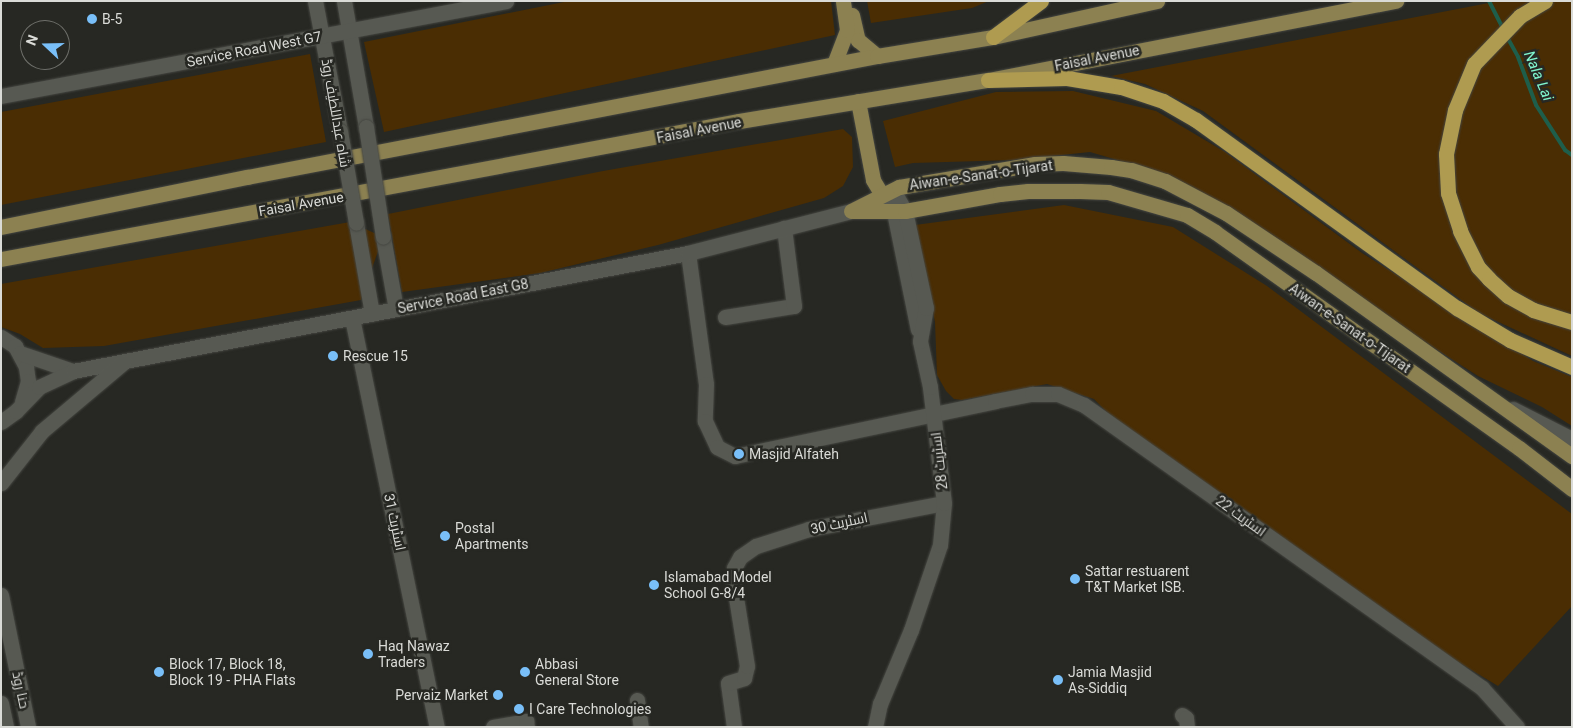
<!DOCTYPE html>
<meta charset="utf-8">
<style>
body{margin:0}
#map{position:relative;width:1573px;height:728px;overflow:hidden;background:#272823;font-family:Roboto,Cairo,sans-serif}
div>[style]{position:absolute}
.green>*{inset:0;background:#4a2d03}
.stream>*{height:4px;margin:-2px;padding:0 2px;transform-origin:2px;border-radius:2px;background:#1e5e4b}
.roads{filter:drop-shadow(0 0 1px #454641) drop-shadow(0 0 1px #454641)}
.minor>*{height:15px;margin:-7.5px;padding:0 7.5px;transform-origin:7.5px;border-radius:7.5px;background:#575952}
.major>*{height:15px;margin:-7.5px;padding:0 7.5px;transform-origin:7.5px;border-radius:7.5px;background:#8c8151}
.highway>*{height:15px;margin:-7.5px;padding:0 7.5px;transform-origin:7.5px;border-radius:7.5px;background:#af9b50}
.bridges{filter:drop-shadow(0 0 1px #454641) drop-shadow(0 0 1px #454641)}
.minor-bridge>*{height:15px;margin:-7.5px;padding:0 7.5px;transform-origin:7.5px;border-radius:7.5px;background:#575952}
.dots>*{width:14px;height:14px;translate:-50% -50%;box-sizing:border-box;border:2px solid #272823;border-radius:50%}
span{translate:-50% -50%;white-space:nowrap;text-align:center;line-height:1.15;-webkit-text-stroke:5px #272823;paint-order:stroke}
.poi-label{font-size:14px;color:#dadbd7}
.left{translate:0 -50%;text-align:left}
.right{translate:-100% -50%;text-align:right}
.street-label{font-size:14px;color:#dadbd7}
.water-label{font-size:15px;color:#80f5ce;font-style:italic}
.frame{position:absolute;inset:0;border:2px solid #dadbd7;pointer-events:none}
.north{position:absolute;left:20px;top:20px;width:50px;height:50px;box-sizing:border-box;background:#272823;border:1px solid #6f706b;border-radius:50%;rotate:291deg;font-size:14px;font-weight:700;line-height:20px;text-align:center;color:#dadbd7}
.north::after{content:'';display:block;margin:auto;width:18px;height:22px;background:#79bff8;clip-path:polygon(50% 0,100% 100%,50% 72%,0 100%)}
</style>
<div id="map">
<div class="green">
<div style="clip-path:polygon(569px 1px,831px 1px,835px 35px,384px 132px,364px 42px)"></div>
<div style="clip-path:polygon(867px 1px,989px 1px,972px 8px,871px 23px)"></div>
<div style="clip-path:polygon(1499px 1px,1572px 1px,1572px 356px,1479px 313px,1203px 111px,1145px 84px,1111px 76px)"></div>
<div style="clip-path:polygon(310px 54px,326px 142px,1px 205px,1px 112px)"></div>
<div style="clip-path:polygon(1073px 91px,1156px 111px,1225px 152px,1362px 253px,1533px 361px,1572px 377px,1572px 426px,1542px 407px,1478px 376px,1162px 173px,1090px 152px,1014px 160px,913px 163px,895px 167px,883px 121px,996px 92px)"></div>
<div style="clip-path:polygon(843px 129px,852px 137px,853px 167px,843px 186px,824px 198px,658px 245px,540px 273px,402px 292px,388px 214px,603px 171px)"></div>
<div style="clip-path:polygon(1064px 205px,1173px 227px,1267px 286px,1572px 514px,1572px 606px,1498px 686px,1435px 648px,1137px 443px,1094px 399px,1047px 384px,962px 400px,954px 399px,946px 391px,937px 375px,935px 322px,915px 225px)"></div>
<div style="clip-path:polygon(350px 222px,383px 237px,361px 300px,104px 346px,43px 348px,20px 334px,1px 327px,1px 284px)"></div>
</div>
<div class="stream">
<div style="left:1489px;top:1px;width:30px;rotate:63deg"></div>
<div style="left:1506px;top:35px;width:25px;rotate:61deg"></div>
<div style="left:1518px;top:57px;width:51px;rotate:69.4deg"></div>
<div style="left:1536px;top:105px;width:54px;rotate:57.2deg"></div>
<div style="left:1565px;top:150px;width:9px;rotate:36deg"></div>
</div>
<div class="roads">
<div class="minor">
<div style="left:315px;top:1px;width:132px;rotate:79.1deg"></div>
<div style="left:344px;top:1px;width:128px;rotate:80.1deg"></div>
<div style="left:1px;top:96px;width:514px;rotate:-10.65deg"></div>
<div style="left:886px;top:200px;width:14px;rotate:56deg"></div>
<div style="left:894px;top:212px;width:120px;rotate:78.5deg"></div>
<div style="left:356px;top:223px;width:92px;rotate:80deg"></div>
<div style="left:383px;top:237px;width:73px;rotate:79.8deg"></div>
<div style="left:688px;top:253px;width:132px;rotate:82.2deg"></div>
<div style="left:706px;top:384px;width:37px;rotate:92deg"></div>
<div style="left:705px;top:421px;width:29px;rotate:65deg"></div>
<div style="left:717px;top:447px;width:20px;rotate:27deg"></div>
<div style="left:735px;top:456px;width:266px;rotate:-11.9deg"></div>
<div style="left:995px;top:401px;width:38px;rotate:-11deg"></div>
<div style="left:1032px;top:394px;width:26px"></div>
<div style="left:1058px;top:394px;width:28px;rotate:23deg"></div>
<div style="left:1084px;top:405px;width:488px;rotate:35.4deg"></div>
<div style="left:1482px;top:688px;width:52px;rotate:48.1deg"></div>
<div style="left:725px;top:317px;width:70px;rotate:-9.1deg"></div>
<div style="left:794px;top:306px;width:79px;rotate:-97.3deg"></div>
<div style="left:352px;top:318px;width:418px;rotate:78.3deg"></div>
<div style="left:1px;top:337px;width:17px;rotate:33deg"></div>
<div style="left:15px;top:346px;width:24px;rotate:62deg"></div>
<div style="left:26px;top:367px;width:14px;rotate:82deg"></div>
<div style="left:28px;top:381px;width:22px;rotate:106deg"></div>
<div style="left:20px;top:353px;width:56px;rotate:18.8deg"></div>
<div style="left:1513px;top:409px;width:66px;rotate:27deg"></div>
<div style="left:1px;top:422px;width:19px;rotate:-36deg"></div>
<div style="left:16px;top:411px;width:33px;rotate:-46deg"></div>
<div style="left:39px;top:387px;width:38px;rotate:-25deg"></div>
<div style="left:73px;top:371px;width:626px;rotate:-10.86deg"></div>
<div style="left:688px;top:253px;width:168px;rotate:-14.4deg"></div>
<div style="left:1px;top:483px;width:66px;rotate:-51.7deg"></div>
<div style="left:42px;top:431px;width:107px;rotate:-40.1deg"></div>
<div style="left:1px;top:595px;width:135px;rotate:78.4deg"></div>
<div style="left:637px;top:700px;width:27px;rotate:82deg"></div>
<div style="left:1px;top:703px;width:25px;rotate:78deg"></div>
<div style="left:1182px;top:715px;width:5px;rotate:37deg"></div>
<div style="left:1186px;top:718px;width:9px;rotate:84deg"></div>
<div style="left:493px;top:727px;width:34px;rotate:-10deg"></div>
<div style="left:526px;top:721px;width:6px;rotate:81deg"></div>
<div style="left:734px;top:727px;width:44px;rotate:-97.8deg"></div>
<div style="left:728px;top:683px;width:17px;rotate:-17deg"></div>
<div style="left:744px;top:678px;width:12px;rotate:-76deg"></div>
<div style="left:747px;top:666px;width:88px;rotate:-99.1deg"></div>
<div style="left:733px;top:579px;width:11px;rotate:-85deg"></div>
<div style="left:734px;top:568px;width:13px;rotate:-61deg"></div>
<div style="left:740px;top:557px;width:19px;rotate:-35deg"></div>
<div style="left:756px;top:546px;width:56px;rotate:-17.8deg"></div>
<div style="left:809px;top:529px;width:137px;rotate:-10.9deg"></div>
<div style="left:875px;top:727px;width:24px;rotate:-78deg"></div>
<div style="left:880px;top:704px;width:80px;rotate:-67.3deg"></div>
<div style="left:911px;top:630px;width:90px;rotate:-71.2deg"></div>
<div style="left:940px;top:545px;width:42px;rotate:-84.6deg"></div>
<div style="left:944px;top:503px;width:117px;rotate:-96.9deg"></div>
<div style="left:930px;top:387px;width:47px;rotate:-102.3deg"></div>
<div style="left:920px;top:341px;width:34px;rotate:-80deg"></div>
<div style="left:926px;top:308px;width:99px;rotate:-102.2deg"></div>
<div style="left:905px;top:211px;width:24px;rotate:-120deg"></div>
</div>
<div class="major">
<div style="left:852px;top:15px;width:26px;rotate:77deg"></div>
<div style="left:858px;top:40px;width:25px;rotate:40deg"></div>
<div style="left:834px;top:64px;width:36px;rotate:-69deg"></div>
<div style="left:847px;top:30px;width:29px;rotate:-98deg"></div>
<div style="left:858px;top:101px;width:80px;rotate:79.2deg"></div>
<div style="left:873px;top:180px;width:17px;rotate:59deg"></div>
<div style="left:851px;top:211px;width:54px;rotate:-26.6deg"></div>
<div style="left:899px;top:187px;width:138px;rotate:-9.6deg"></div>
<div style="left:1035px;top:164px;width:28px;rotate:-2deg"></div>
<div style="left:1063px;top:163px;width:48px;rotate:4.8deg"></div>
<div style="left:1111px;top:167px;width:20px;rotate:9deg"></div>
<div style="left:1131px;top:170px;width:36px;rotate:18deg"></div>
<div style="left:1165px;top:181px;width:69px;rotate:27.7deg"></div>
<div style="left:1226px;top:213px;width:108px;rotate:33.7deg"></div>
<div style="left:1316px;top:273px;width:315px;rotate:35.6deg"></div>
<div style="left:853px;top:211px;width:52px"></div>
<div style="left:905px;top:211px;width:97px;rotate:-10.1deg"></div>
<div style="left:1000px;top:194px;width:28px;rotate:-6deg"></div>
<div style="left:1028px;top:191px;width:52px"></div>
<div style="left:1080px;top:191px;width:28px;rotate:2deg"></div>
<div style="left:1108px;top:192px;width:82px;rotate:16.2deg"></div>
<div style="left:1187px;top:215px;width:33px;rotate:31deg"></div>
<div style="left:1215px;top:232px;width:373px;rotate:35.4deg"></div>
<div style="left:1519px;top:448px;width:67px;rotate:37.7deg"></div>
<div style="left:1px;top:227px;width:251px;rotate:-11.5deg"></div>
<div style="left:247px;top:177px;width:642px;rotate:-10.87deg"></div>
<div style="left:877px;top:56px;width:118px;rotate:-9.3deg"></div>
<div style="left:993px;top:37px;width:168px;rotate:-12.4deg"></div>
<div style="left:1px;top:259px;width:751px;rotate:-10.59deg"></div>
<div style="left:739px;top:121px;width:252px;rotate:-9.4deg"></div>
<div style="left:988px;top:80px;width:416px;rotate:-11deg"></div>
</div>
<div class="highway">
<div style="left:1545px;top:1px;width:29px;rotate:149deg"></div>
<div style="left:1520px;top:16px;width:66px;rotate:133.8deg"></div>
<div style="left:1474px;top:64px;width:50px;rotate:112.4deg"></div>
<div style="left:1455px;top:110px;width:45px;rotate:101.6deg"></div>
<div style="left:1446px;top:154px;width:39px;rotate:87deg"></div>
<div style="left:1448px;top:193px;width:40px;rotate:72deg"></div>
<div style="left:1460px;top:231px;width:40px;rotate:63.4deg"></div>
<div style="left:1478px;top:267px;width:16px;rotate:47deg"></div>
<div style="left:1489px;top:279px;width:25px;rotate:42deg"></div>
<div style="left:1508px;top:296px;width:29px;rotate:29deg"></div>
<div style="left:1533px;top:310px;width:41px;rotate:17.1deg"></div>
<div style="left:993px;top:37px;width:60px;rotate:-36.9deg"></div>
<div style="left:988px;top:80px;width:79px;rotate:-1.5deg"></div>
<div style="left:1067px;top:78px;width:55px;rotate:9.5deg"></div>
<div style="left:1121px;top:87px;width:44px;rotate:18.4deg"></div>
<div style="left:1163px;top:101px;width:38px;rotate:30deg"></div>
<div style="left:1196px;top:120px;width:322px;rotate:35.8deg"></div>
<div style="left:1457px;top:308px;width:62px;rotate:31.1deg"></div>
<div style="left:1510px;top:340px;width:68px;rotate:23.5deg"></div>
</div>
</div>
<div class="bridges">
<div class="minor-bridge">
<div style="left:366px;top:127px;width:111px;rotate:81.2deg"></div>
<div style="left:340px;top:131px;width:93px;rotate:80.1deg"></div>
</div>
</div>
<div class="dots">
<div style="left:92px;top:19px;background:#79bff8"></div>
<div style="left:333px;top:356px;background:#79bff8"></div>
<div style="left:739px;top:454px;background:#79bff8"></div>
<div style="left:445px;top:536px;background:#79bff8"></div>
<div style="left:1075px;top:579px;background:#79bff8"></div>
<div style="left:654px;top:585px;background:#79bff8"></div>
<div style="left:368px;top:654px;background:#79bff8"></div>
<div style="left:159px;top:672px;background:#79bff8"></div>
<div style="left:525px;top:672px;background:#79bff8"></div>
<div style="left:1058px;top:680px;background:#79bff8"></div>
<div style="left:498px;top:695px;background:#79bff8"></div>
<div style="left:519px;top:709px;background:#79bff8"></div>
</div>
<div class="poi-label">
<span class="left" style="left:102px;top:19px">B-5</span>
<span class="left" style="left:343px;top:356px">Rescue 15</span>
<span class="left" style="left:749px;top:454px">Masjid Alfateh</span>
<span class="left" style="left:455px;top:536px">Postal<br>Apartments</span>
<span class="left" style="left:1085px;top:579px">Sattar restuarent<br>T&amp;T Market ISB.</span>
<span class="left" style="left:664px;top:585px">Islamabad Model<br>School G-8/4</span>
<span class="left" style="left:378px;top:654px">Haq Nawaz<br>Traders</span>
<span class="left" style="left:169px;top:672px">Block 17, Block 18,<br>Block 19 - PHA Flats</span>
<span class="left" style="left:535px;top:672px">Abbasi<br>General Store</span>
<span class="left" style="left:1068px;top:680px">Jamia Masjid<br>As-Siddiq</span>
<span class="right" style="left:488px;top:695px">Pervaiz Market</span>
<span class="left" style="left:529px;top:709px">I Care Technologies</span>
</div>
<div class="street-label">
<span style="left:254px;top:49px;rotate:-11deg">Service Road West G7</span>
<span style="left:1097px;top:58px;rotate:-11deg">Faisal Avenue</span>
<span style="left:336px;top:113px;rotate:80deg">شاہ عبداللطیف روڈ</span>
<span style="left:699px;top:130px;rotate:-11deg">Faisal Avenue</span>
<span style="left:981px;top:175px;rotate:-8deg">Aiwan-e-Sanat-o-Tijarat</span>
<span style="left:301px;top:204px;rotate:-10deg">Faisal Avenue</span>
<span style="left:463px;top:296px;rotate:-11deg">Service Road East G8</span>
<span style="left:1350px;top:328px;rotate:35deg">Aiwan-e-Sanat-o-Tijarat</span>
<span style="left:939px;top:461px;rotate:-97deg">اسٹریٹ 28</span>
<span style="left:1241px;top:516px;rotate:36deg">اسٹریٹ 22</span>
<span style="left:395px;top:522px;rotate:78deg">اسٹریٹ 31</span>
<span style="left:839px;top:523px;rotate:-12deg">اسٹریٹ 30</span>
<span style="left:21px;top:690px;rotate:78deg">حنا روڈ</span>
</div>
<div class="water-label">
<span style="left:1538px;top:76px;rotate:67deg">Nala Lai</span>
</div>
<div class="frame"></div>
<div class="north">N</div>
</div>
